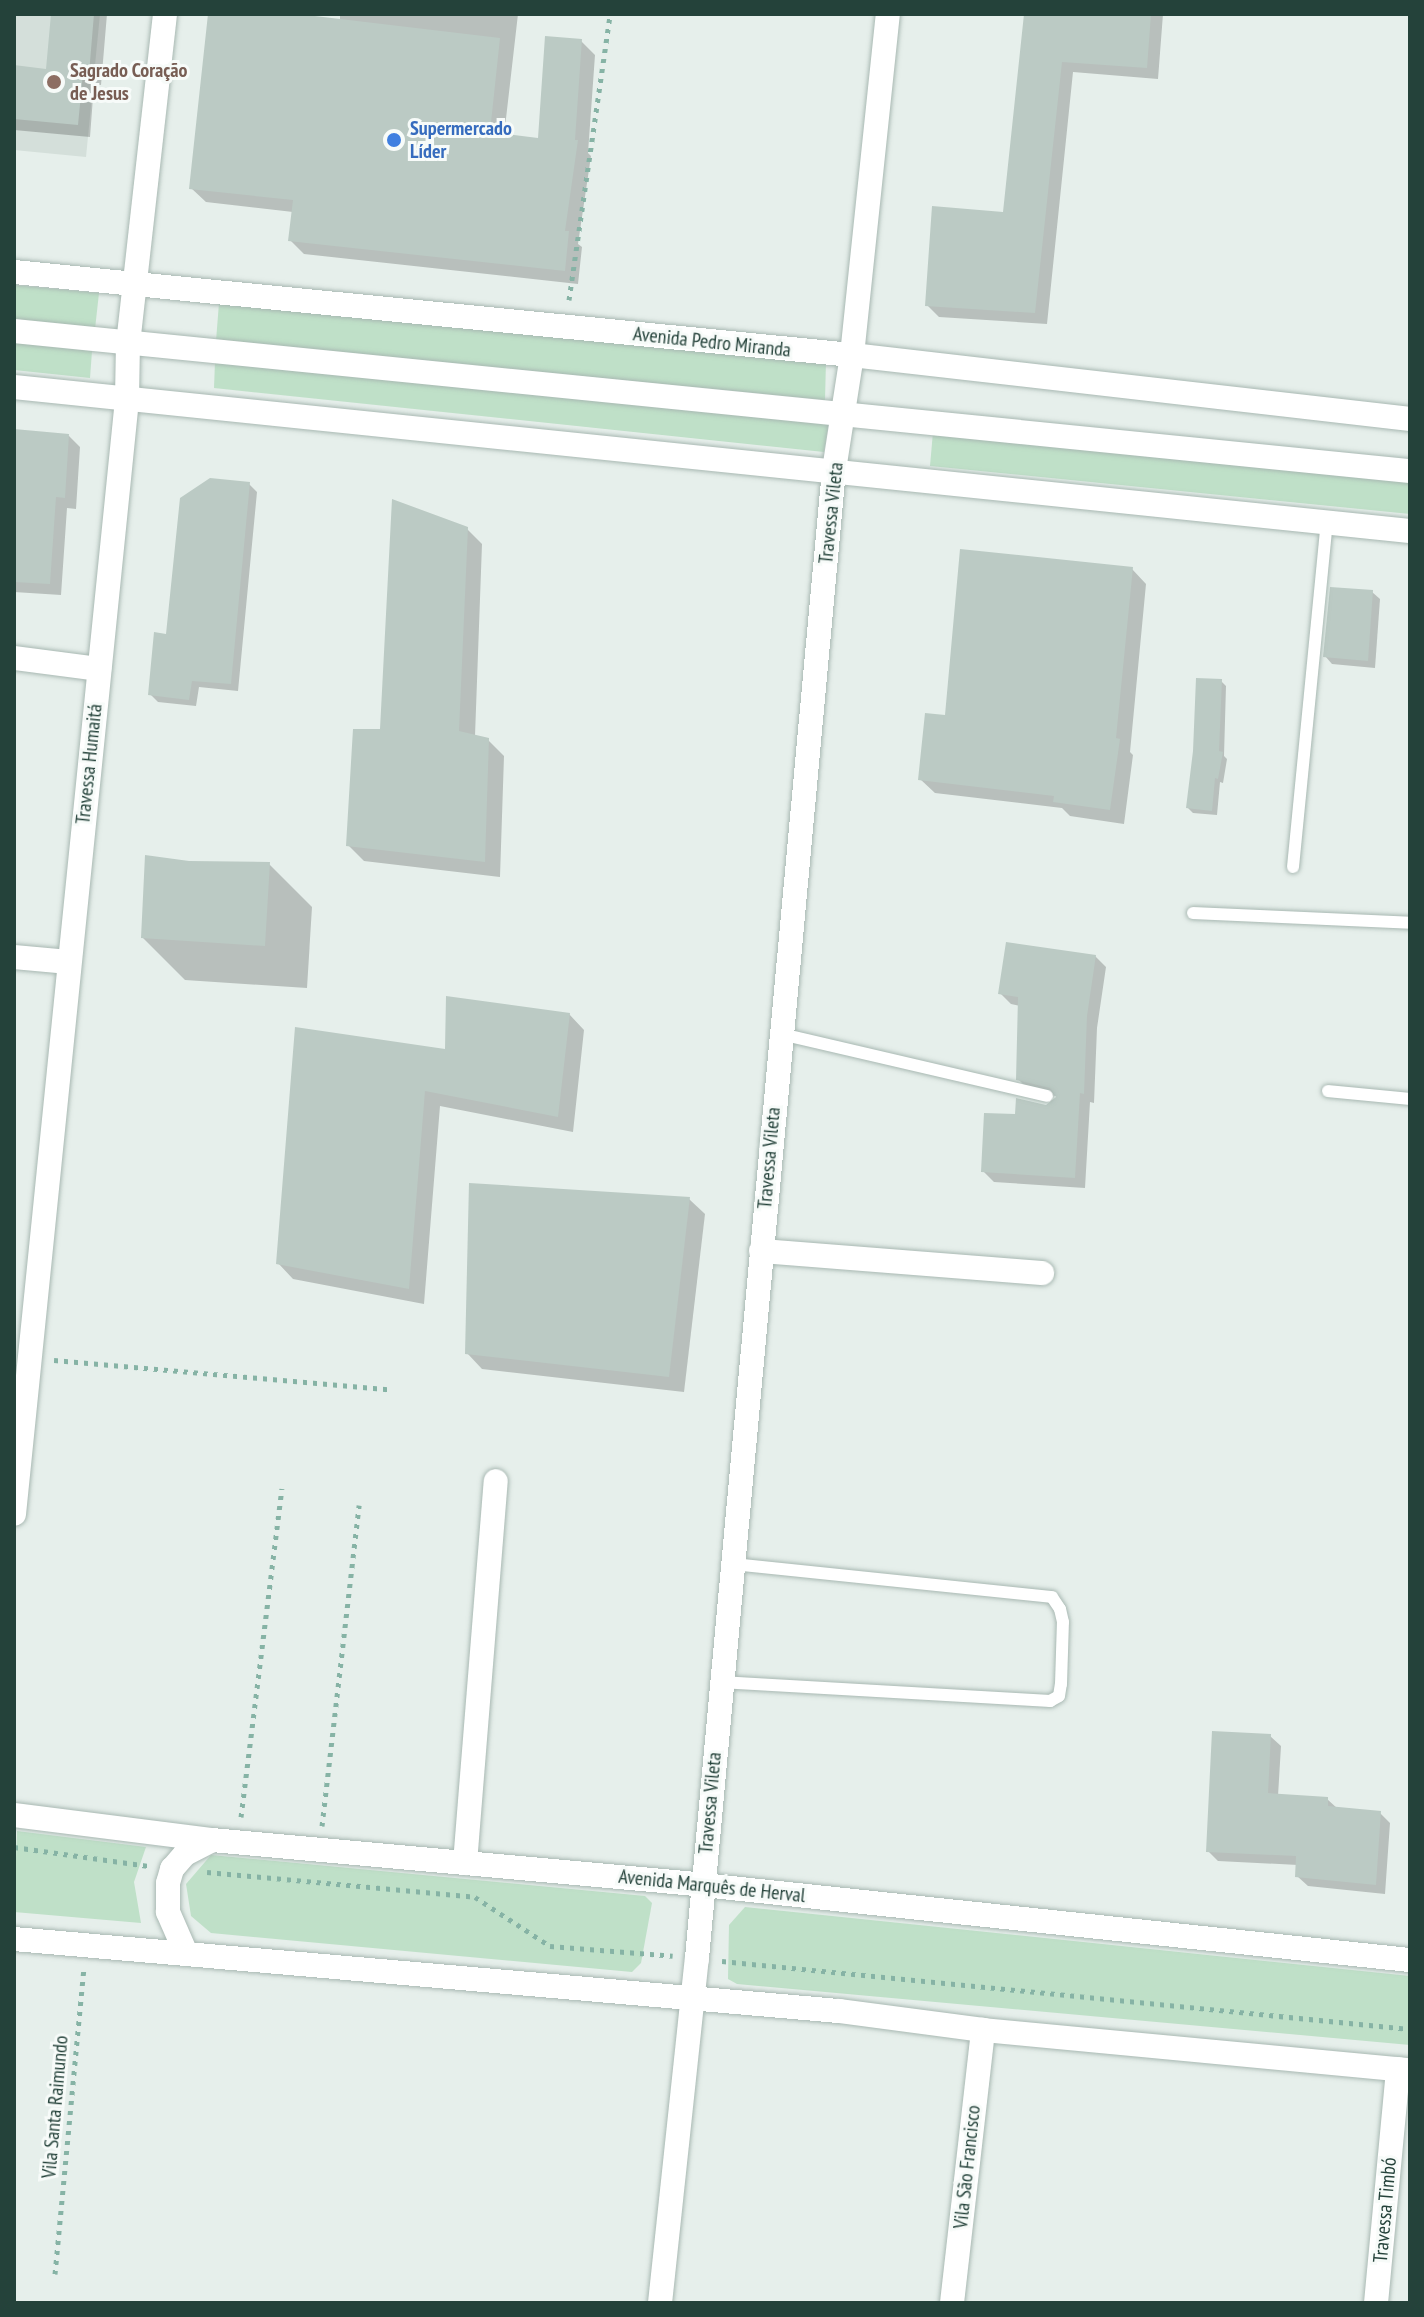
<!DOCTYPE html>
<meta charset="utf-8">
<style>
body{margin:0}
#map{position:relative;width:1424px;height:2317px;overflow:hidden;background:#e6efeb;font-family:"PT Sans Narrow",sans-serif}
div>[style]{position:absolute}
.built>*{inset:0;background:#d4dfda}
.green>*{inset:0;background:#bfe0c8}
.shadow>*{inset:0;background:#0003}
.building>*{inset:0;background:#bbcac4}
.path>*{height:5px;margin-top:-2.5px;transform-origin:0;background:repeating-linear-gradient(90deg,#86b3a5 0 4px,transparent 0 10px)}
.roads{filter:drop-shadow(0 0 2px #a8b8b2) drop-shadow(0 0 2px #a8b8b2)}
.service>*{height:12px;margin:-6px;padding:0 6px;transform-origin:6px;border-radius:6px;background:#fff}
.minor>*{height:24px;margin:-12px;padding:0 12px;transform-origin:12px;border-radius:12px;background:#fff}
.tertiary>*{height:24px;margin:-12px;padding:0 12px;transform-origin:12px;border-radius:12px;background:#fff}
.secondary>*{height:24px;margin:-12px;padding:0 12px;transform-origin:12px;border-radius:12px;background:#fff}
.dots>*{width:22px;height:22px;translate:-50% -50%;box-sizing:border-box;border:4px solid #f7fbf9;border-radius:50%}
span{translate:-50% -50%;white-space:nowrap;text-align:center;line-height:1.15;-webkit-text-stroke:6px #f7fbf9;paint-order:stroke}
.education-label{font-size:20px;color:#785e54;font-weight:700}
.left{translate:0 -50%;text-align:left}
.shop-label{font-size:20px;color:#366cbe;font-weight:700}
.street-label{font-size:20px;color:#24423a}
.frame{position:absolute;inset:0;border:16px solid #24423a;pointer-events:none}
</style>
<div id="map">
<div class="built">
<div style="clip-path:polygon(14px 14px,100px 14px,86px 157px,14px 150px)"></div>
</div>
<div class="green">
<div style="clip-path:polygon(14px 285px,99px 293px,95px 329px,14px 321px)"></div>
<div style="clip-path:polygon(219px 303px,826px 361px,825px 400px,216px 341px)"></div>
<div style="clip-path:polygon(14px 341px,92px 351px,90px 378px,14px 370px)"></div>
<div style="clip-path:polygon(215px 362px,829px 422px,824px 452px,214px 388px)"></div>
<div style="clip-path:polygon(933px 432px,1410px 481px,1410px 514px,930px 466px)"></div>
<div style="clip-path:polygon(17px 1831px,146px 1847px,134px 1882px,141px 1923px,14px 1912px)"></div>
<div style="clip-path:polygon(211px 1855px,645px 1896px,652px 1903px,641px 1963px,632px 1972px,211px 1933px,191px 1916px,186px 1884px)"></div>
<div style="clip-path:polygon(745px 1907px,1410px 1976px,1410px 2045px,737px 1984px,728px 1979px,729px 1925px)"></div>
</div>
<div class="shadow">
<div style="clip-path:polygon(53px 14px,107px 14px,101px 85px,94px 84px,90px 137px,14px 130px,14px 68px,47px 71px)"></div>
<div style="clip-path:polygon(210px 14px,279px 14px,340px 21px,340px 14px,518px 14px,504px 136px,540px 141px,581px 41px,595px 55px,588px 153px,591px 156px,578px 244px,582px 247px,578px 284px,304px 254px,290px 240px,293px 212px,206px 202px,191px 188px)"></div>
<div style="clip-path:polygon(1025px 14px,1163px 14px,1158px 79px,1073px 72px,1047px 324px,939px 317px,927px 305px,1005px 214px)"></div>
<div style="clip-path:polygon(14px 431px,69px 436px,80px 447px,76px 509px,67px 508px,61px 595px,14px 592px)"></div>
<div style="clip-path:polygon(249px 484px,257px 492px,238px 691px,199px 687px,196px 706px,158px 702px,150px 694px,168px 636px)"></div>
<div style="clip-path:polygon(466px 528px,482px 544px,475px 736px,488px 740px,504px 756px,500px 877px,364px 861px,348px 845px,382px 731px)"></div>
<div style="clip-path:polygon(1132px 569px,1146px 584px,1130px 752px,1133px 755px,1124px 824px,1070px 816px,1062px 808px,935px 793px,920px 779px,947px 717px)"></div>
<div style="clip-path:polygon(1372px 592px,1380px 599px,1375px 668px,1332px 664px,1325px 656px)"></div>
<div style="clip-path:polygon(1221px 681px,1226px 686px,1224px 756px,1227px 759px,1223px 783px,1220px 782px,1217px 815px,1193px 813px,1188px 808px,1195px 751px)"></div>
<div style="clip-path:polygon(189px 863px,269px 864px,312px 907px,307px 988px,185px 980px,143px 938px)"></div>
<div style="clip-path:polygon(1095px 956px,1106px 967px,1097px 1028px,1094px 1103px,1090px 1102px,1085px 1188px,994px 1182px,983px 1171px,1060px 1097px,1029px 1090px,1018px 1079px,1020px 1006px,1011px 1004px,1001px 994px)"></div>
<div style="clip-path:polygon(569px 1014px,584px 1030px,573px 1132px,440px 1106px,424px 1304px,293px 1279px,278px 1263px,447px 1051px)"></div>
<div style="clip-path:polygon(689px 1199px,705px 1214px,684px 1392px,482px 1369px,467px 1353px)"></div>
<div style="clip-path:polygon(1270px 1736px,1281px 1746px,1278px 1796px,1327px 1799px,1338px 1809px,1380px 1813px,1390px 1823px,1385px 1894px,1308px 1886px,1297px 1876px,1298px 1865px,1218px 1861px,1208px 1851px)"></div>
</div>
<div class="building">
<div style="clip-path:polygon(51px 14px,94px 14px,89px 74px,83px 73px,78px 125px,14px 119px,14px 65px,46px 69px)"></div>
<div style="clip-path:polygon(208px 14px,298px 14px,500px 38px,490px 132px,538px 138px,545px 36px,582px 39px,575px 140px,578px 140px,565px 231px,569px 231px,565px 271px,288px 241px,293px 200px,189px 189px)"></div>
<div style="clip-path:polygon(1024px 14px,1151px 14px,1147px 68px,1062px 62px,1035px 313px,925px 306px,932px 206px,1003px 212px)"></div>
<div style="clip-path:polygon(14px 429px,69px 434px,65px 498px,56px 497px,50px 584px,14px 582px)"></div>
<div style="clip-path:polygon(210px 478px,250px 482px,231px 684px,192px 681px,189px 700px,148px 695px,154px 632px,166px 634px,180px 498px)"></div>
<div style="clip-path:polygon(392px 499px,468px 527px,459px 731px,489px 738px,485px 862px,346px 846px,353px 729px,380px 729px)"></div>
<div style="clip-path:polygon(960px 549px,1133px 567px,1116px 738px,1120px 739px,1110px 810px,1053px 802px,1054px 796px,918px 780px,925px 713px,945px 715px)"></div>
<div style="clip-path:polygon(1330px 587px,1373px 590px,1368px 661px,1323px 657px)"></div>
<div style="clip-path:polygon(1196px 678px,1222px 679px,1219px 751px,1223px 752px,1218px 779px,1215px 778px,1212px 811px,1186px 808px,1193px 751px)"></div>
<div style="clip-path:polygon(145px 855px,189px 861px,270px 862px,265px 946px,141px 938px)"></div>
<div style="clip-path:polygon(1006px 942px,1096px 955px,1087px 1016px,1084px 1094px,1080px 1093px,1075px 1178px,981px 1172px,984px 1113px,1015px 1114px,1016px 1098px,1046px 1105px,1056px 1097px,1050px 1088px,1016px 1080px,1018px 997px,998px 994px)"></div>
<div style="clip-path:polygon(446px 996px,570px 1013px,558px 1117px,425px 1091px,409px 1289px,276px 1264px,295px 1027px,445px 1049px)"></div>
<div style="clip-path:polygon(469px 1183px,690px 1197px,669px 1377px,465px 1354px)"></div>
<div style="clip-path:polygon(1212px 1731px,1271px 1734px,1268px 1793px,1328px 1797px,1328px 1806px,1381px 1811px,1376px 1885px,1295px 1877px,1296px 1856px,1206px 1852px)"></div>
</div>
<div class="path">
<div style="left:569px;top:300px;width:287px;rotate:-81.8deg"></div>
<div style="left:54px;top:1360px;width:335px;rotate:5deg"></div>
<div style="left:241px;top:1817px;width:331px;rotate:-82.9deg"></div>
<div style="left:322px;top:1826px;width:323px;rotate:-83.4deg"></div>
<div style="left:14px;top:1847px;width:136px;rotate:8deg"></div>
<div style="left:207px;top:1872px;width:269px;rotate:5.3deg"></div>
<div style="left:475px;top:1897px;width:90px;rotate:33.2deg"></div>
<div style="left:550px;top:1946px;width:123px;rotate:4.6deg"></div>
<div style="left:722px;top:1961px;width:691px;rotate:5.64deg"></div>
<div style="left:55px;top:2274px;width:307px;rotate:-84.6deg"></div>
</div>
<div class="roads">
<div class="service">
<div style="left:1293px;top:867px;width:346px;rotate:-84.4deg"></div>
<div style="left:1193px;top:913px;width:217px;rotate:2.6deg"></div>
<div style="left:781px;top:1034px;width:273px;rotate:13.1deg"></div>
<div style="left:1328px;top:1091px;width:82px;rotate:5.6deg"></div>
<div style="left:720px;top:1682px;width:331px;rotate:3.3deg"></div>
<div style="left:1050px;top:1701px;width:10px;rotate:-29deg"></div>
<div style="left:1059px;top:1696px;width:12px;rotate:-81deg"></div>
<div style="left:1061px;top:1684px;width:62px;rotate:-88.2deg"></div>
<div style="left:1063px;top:1622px;width:13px;rotate:-103deg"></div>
<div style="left:1060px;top:1609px;width:14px;rotate:-124deg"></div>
<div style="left:1052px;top:1597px;width:322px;rotate:-174.1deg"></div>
</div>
<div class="minor">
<div style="left:14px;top:658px;width:86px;rotate:7.4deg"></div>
<div style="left:14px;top:957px;width:55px;rotate:5.2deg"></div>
<div style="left:761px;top:1251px;width:282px;rotate:4.5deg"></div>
<div style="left:465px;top:1863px;width:383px;rotate:-85.4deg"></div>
<div style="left:952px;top:2303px;width:275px;rotate:-83.5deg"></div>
<div style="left:1376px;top:2303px;width:235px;rotate:-84.6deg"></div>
</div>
<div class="tertiary">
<div style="left:14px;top:1514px;width:1121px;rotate:-84.21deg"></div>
<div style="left:127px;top:399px;width:55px;rotate:-89deg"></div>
<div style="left:128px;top:344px;width:332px;rotate:-83.6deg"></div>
<div style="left:660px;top:2303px;width:347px;rotate:-83.9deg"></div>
<div style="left:697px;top:1958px;width:1494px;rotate:-84.74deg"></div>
<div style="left:834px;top:470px;width:116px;rotate:-81.1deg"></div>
<div style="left:852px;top:355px;width:343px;rotate:-84deg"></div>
</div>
<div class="secondary">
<div style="left:14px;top:272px;width:842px;rotate:5.66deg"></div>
<div style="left:852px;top:355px;width:562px;rotate:6.54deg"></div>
<div style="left:14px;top:331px;width:1403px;rotate:5.73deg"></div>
<div style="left:14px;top:387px;width:1403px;rotate:5.89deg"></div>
<div style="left:14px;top:1815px;width:200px;rotate:7.2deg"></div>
<div style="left:212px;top:1840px;width:493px;rotate:5.2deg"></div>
<div style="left:703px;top:1885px;width:711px;rotate:6.06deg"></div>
<div style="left:14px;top:1939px;width:828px;rotate:4.99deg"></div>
<div style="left:839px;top:2011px;width:145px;rotate:7.5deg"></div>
<div style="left:983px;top:2030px;width:429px;rotate:5.4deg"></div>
<div style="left:185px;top:1951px;width:43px;rotate:-113.6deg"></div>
<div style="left:168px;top:1912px;width:29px;rotate:-90deg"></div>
<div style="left:168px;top:1883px;width:15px;rotate:-74deg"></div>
<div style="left:172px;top:1869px;width:20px;rotate:-49deg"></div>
<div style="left:185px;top:1854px;width:30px;rotate:-27deg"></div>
</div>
</div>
<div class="dots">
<div style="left:54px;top:82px;background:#8d6e63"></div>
<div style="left:394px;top:140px;background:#3f7fe0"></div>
</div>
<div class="education-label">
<span class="left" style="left:70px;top:82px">Sagrado Coração<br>de Jesus</span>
</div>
<div class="shop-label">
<span class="left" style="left:410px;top:140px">Supermercado<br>Líder</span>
</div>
<div class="street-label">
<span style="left:712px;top:342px;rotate:6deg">Avenida Pedro Miranda</span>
<span style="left:831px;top:513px;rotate:-84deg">Travessa Vileta</span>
<span style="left:89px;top:764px;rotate:-84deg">Travessa Humaitá</span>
<span style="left:769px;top:1158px;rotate:-85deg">Travessa Vileta</span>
<span style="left:710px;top:1803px;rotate:-85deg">Travessa Vileta</span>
<span style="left:712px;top:1886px;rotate:6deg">Avenida Marquês de Herval</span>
<span style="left:55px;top:2107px;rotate:-85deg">Vila Santa Raimundo</span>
<span style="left:967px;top:2167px;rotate:-84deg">Vila São Francisco</span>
<span style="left:1385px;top:2210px;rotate:-85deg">Travessa Timbó</span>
</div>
<div class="frame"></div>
</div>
